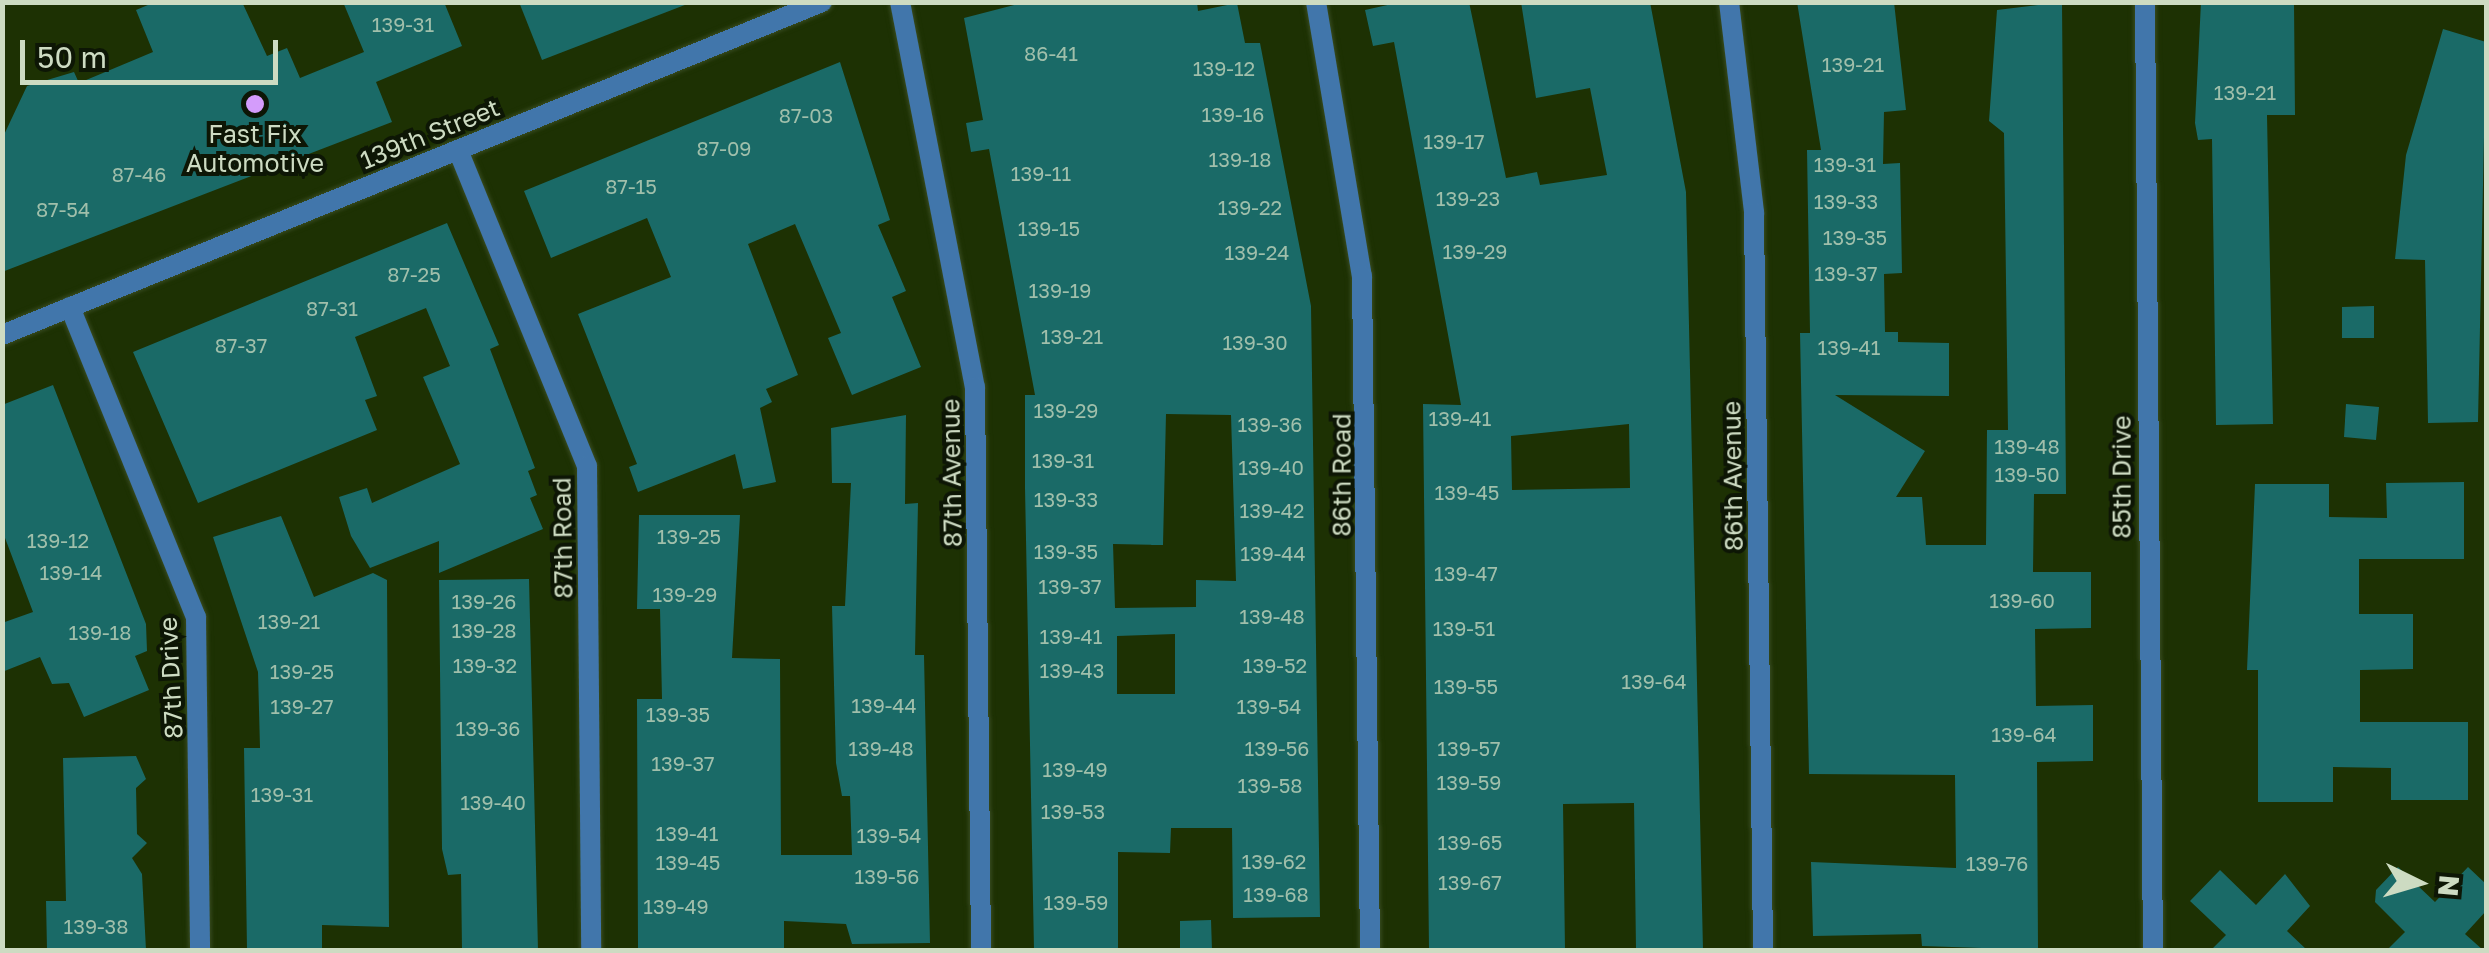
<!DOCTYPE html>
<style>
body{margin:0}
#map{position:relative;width:2489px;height:953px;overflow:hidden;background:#1d3103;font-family:"Golos Text",sans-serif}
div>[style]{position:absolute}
.building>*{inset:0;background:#1a6a67}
.roads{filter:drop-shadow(0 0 2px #394c22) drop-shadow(0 0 2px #394c22)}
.street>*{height:20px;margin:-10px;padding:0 10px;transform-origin:10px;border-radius:10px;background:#4176ab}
.dots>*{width:28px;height:28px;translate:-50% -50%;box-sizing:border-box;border:5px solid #0d1605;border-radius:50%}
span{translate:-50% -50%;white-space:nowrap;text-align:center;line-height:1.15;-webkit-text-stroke:8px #0d1605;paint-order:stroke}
.number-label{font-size:20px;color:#a0bfab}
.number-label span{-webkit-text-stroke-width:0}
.street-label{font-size:25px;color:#cddbc2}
.poi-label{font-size:25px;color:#cddbc2}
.frame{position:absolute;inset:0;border:5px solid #cddbc2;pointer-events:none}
.north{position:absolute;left:2369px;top:833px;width:100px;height:100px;-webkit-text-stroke:8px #0d1605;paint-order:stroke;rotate:95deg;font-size:28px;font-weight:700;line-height:40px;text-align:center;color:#cddbc2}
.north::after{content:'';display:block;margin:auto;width:35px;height:45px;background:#cddbc2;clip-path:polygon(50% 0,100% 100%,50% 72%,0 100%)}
.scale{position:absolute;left:20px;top:40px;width:258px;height:45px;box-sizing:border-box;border:5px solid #cddbc2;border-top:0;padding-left:12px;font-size:30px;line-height:35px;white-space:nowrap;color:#cddbc2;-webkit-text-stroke:8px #0d1605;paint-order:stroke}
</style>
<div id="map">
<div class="building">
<div style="clip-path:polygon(155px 2px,242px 2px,267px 56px,287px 48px,300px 78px,364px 52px,343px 2px,444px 2px,462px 46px,376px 82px,392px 122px,2px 272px,2px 139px,27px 86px,74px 72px,79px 83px,153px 52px,136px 10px)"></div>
<div style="clip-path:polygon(519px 2px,690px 2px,690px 3px,542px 60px)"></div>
<div style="clip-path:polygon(evenodd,1026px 2px,1197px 2px,1198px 11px,1237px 3px,1245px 43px,1260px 43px,1311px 306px,1320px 917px,1233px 918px,1232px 828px,1171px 828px,1170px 853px,1118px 852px,1118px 950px,1034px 950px,1025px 488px,1025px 395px,1035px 395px,989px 149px,971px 152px,966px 123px,983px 120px,964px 18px,1026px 2px,1166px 414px,1231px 415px,1236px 581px,1196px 580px,1196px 607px,1115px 608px,1113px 544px,1163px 545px,1166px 414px,1026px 2px,1175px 634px,1175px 694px,1117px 694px,1117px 636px,1175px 634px)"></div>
<div style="clip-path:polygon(evenodd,1401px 2px,1469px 2px,1506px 178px,1537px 172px,1540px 185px,1607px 175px,1590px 88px,1536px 98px,1521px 2px,1650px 2px,1686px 192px,1703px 950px,1636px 950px,1634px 803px,1563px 804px,1565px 950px,1429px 950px,1423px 404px,1461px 405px,1394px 42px,1373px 46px,1365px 10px,1401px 2px,1629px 424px,1630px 488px,1512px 490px,1511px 436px,1629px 424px)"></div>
<div style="clip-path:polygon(1797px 2px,1894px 2px,1906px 110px,1884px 112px,1883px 164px,1900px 163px,1902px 273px,1884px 274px,1885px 332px,1898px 332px,1898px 342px,1949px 343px,1949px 396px,1835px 395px,1925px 451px,1896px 497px,1922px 497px,1926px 545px,1986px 545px,1987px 430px,2008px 430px,2004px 133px,1989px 121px,1997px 10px,2062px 2px,2066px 494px,2034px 494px,2033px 572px,2091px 572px,2091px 628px,2035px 629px,2036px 706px,2093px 705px,2093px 761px,2037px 762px,2038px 950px,1922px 946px,1921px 934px,1813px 936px,1811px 862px,1956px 868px,1955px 775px,1809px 774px,1800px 333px,1810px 333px,1807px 150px,1821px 150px)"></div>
<div style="clip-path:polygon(2201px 2px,2294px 2px,2295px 115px,2267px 115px,2273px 424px,2216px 425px,2212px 139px,2198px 140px,2195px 123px)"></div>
<div style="clip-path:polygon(2443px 29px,2486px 42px,2478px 422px,2428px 423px,2425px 260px,2395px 259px,2406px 155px)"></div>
<div style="clip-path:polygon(840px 62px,890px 220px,878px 225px,906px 291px,892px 297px,921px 367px,852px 395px,828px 338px,841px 333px,795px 224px,748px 244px,798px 375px,766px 389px,772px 402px,760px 408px,776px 482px,743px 489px,735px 454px,638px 492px,629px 467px,637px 464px,578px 314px,671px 277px,647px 218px,551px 258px,524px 191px)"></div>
<div style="clip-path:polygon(447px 223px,499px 345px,490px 349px,535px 468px,528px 471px,537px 495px,530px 498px,543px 529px,439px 573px,439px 541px,370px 568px,351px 536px,339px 497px,367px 488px,372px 503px,460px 464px,423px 377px,450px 366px,426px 308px,355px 337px,377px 396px,365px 400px,377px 430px,198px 503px,133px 352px)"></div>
<div style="clip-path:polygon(2374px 306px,2374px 338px,2342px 338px,2342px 307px)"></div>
<div style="clip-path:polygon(53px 385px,146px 624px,147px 651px,135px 656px,149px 690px,84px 717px,69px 683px,52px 684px,40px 657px,2px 672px,2px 623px,33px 612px,2px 530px,2px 405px)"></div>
<div style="clip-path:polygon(2346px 404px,2379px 407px,2376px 440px,2344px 437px)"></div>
<div style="clip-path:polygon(906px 415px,905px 504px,918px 503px,915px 655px,924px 655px,930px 943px,852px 944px,846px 924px,784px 921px,784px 950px,638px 950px,637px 699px,662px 699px,660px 609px,637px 609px,639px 515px,740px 515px,732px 658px,780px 659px,781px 855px,852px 855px,850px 796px,842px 796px,836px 763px,832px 606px,845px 606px,851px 483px,832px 483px,831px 428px)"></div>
<div style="clip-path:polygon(2464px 482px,2464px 559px,2359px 559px,2359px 614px,2413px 614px,2413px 669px,2360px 670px,2360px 722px,2468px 722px,2468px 800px,2391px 800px,2391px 768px,2333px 767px,2333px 802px,2258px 802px,2258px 670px,2247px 670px,2255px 484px,2329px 484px,2329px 517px,2387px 518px,2386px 483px)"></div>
<div style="clip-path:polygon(281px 516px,314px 597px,373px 573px,387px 580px,389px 927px,322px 925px,322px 950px,247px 950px,244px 748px,260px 748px,258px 672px,213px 537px)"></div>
<div style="clip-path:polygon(529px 579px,538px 950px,462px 950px,461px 874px,448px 875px,442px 849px,439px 580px)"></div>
<div style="clip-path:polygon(136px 756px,146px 779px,136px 788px,137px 834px,147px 843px,132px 858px,142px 874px,146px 950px,47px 950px,46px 901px,66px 901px,63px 758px)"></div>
<div style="clip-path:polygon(2398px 867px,2435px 902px,2468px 867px,2486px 884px,2486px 911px,2465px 934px,2483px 950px,2387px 950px,2405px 932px,2375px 902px,2376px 890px)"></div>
<div style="clip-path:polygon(2220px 870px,2256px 905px,2285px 874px,2310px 906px,2287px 931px,2307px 950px,2211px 950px,2226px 935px,2190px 901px)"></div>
<div style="clip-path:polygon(1211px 920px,1212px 950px,1180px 950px,1180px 921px)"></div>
</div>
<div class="roads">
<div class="street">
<div style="left:900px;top:2px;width:392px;rotate:79deg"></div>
<div style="left:975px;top:387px;width:563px;rotate:89.39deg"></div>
<div style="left:1316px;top:2px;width:278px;rotate:80.5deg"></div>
<div style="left:1362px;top:276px;width:674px;rotate:89.32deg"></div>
<div style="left:1729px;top:2px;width:212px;rotate:83.2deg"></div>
<div style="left:1754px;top:213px;width:737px;rotate:89.3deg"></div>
<div style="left:2145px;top:2px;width:948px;rotate:89.52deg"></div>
<div style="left:458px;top:150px;width:341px;rotate:67.8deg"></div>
<div style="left:587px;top:466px;width:484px;rotate:89.5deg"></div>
<div style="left:70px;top:307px;width:335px;rotate:67.9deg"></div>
<div style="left:196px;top:617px;width:333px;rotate:89.3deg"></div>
<div style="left:2px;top:335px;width:885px;rotate:-22.1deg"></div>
</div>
</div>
<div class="dots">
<div style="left:255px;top:104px;background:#d49cfb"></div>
</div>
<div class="number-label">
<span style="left:403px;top:24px">139-31</span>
<span style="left:1051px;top:53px">86-41</span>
<span style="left:1853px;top:64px">139-21</span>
<span style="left:1224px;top:68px">139-12</span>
<span style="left:2245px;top:92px">139-21</span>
<span style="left:1233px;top:114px">139-16</span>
<span style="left:806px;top:115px">87-03</span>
<span style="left:1454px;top:141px">139-17</span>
<span style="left:724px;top:148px">87-09</span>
<span style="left:1240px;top:159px">139-18</span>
<span style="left:1845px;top:164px">139-31</span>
<span style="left:1041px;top:173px">139-11</span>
<span style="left:139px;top:174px">87-46</span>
<span style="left:631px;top:186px">87-15</span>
<span style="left:1468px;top:198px">139-23</span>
<span style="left:1846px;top:201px">139-33</span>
<span style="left:1250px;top:207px">139-22</span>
<span style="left:63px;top:209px">87-54</span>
<span style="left:1049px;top:228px">139-15</span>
<span style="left:1855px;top:237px">139-35</span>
<span style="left:1475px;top:251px">139-29</span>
<span style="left:1257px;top:252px">139-24</span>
<span style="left:1846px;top:273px">139-37</span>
<span style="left:414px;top:274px">87-25</span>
<span style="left:1060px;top:290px">139-19</span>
<span style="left:332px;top:308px">87-31</span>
<span style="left:1072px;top:336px">139-21</span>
<span style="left:1255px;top:342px">139-30</span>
<span style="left:241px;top:345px">87-37</span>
<span style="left:1849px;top:347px">139-41</span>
<span style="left:1066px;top:410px">139-29</span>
<span style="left:1460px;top:418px">139-41</span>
<span style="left:1270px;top:424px">139-36</span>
<span style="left:2027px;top:446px">139-48</span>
<span style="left:1063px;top:460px">139-31</span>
<span style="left:1271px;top:467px">139-40</span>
<span style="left:2027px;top:474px">139-50</span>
<span style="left:1467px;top:492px">139-45</span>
<span style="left:1066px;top:499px">139-33</span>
<span style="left:1272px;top:510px">139-42</span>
<span style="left:689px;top:536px">139-25</span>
<span style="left:58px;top:540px">139-12</span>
<span style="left:1066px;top:551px">139-35</span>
<span style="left:1273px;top:553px">139-44</span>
<span style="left:71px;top:572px">139-14</span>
<span style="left:1466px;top:573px">139-47</span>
<span style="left:1070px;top:586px">139-37</span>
<span style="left:685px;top:594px">139-29</span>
<span style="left:2022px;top:600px">139-60</span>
<span style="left:484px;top:601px">139-26</span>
<span style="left:1272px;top:616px">139-48</span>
<span style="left:289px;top:621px">139-21</span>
<span style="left:1464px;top:628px">139-51</span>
<span style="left:484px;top:630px">139-28</span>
<span style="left:100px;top:632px">139-18</span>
<span style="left:1071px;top:636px">139-41</span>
<span style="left:485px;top:665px">139-32</span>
<span style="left:1275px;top:665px">139-52</span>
<span style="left:1072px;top:670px">139-43</span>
<span style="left:302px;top:671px">139-25</span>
<span style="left:1654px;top:681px">139-64</span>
<span style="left:1466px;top:686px">139-55</span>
<span style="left:884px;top:705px">139-44</span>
<span style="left:302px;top:706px">139-27</span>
<span style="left:1269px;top:706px">139-54</span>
<span style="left:678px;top:714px">139-35</span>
<span style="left:488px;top:728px">139-36</span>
<span style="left:2024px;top:734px">139-64</span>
<span style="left:881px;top:748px">139-48</span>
<span style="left:1277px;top:748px">139-56</span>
<span style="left:1469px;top:748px">139-57</span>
<span style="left:683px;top:763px">139-37</span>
<span style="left:1075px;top:769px">139-49</span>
<span style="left:1469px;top:782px">139-59</span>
<span style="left:1270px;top:785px">139-58</span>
<span style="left:282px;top:794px">139-31</span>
<span style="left:493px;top:802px">139-40</span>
<span style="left:1073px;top:811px">139-53</span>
<span style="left:687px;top:833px">139-41</span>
<span style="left:889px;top:835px">139-54</span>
<span style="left:1470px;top:842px">139-65</span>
<span style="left:1274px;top:861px">139-62</span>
<span style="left:688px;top:862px">139-45</span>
<span style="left:1997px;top:863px">139-76</span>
<span style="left:887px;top:876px">139-56</span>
<span style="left:1470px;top:882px">139-67</span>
<span style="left:1276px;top:894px">139-68</span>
<span style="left:1076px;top:902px">139-59</span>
<span style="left:676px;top:906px">139-49</span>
<span style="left:96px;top:926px">139-38</span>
</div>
<div class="street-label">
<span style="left:430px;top:134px;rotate:-22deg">139th Street</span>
<span style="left:952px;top:473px;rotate:-91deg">87th Avenue</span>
<span style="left:1342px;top:475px;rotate:-90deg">86th Road</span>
<span style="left:1733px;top:476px;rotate:-91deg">86th Avenue</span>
<span style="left:2122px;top:477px;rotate:-90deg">85th Drive</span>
<span style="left:563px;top:538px;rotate:-91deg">87th Road</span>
<span style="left:171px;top:678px;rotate:-93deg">87th Drive</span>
</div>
<div class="poi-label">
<span style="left:255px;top:149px">Fast Fix<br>Automotive</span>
</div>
<div class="frame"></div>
<div class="north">N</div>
<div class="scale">50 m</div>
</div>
